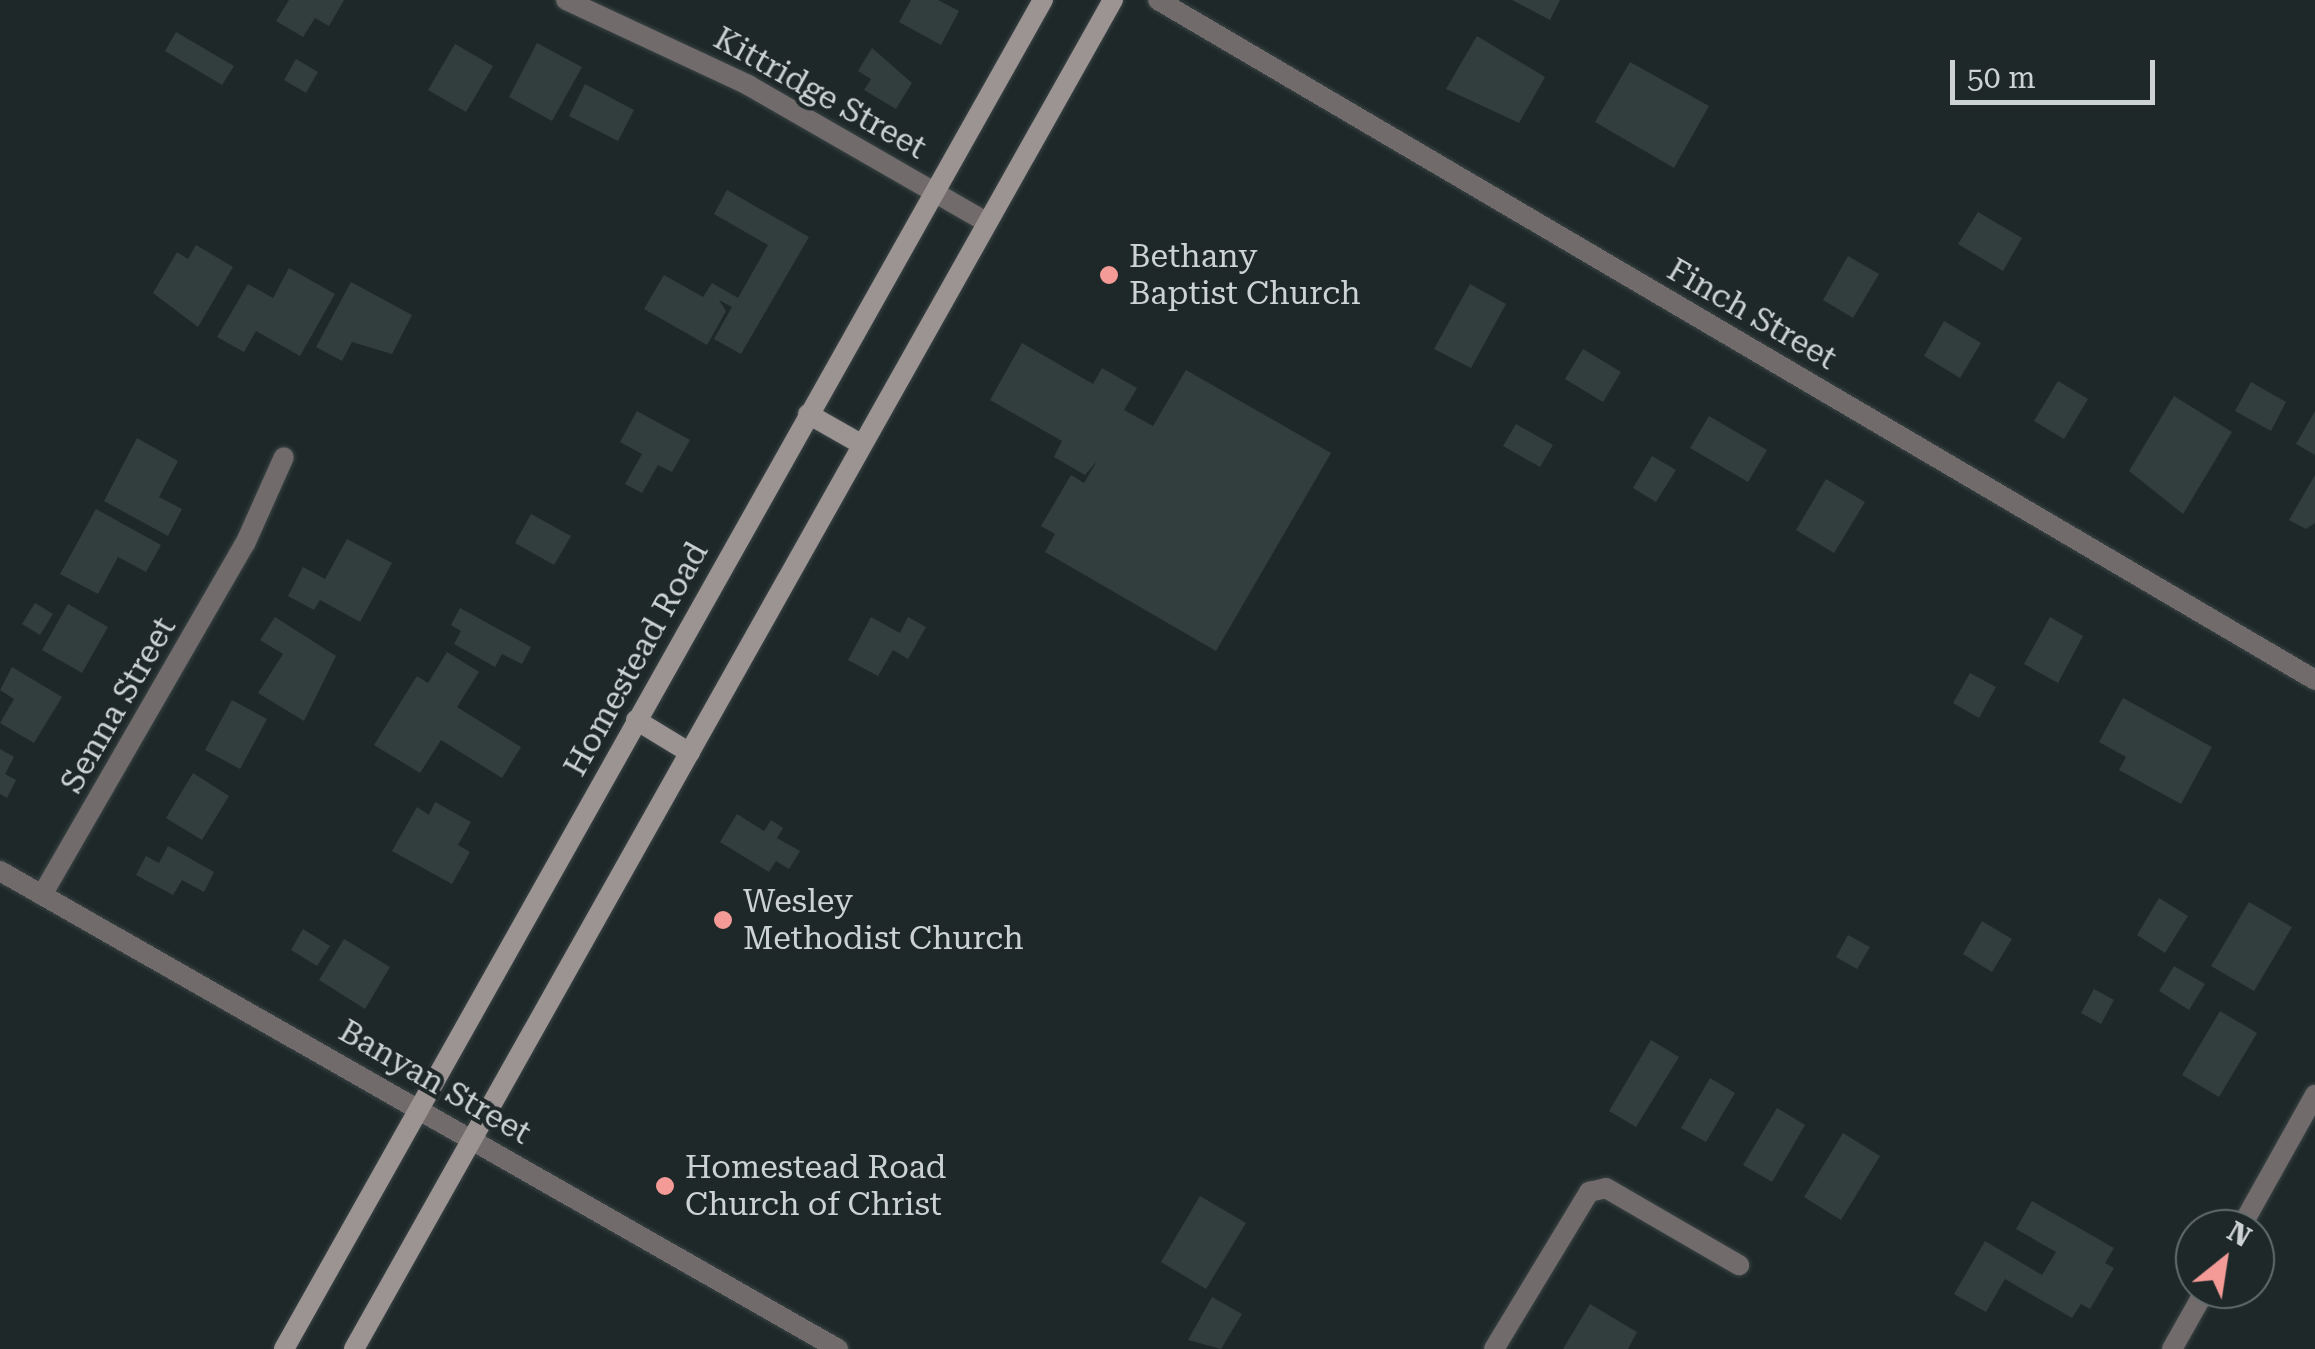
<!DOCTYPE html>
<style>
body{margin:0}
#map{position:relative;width:2315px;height:1349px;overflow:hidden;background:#1e2829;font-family:"Roboto Serif",serif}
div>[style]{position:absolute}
.building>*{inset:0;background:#323d3e}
.roads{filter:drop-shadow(0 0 2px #3a4344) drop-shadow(0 0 2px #3a4344)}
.minor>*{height:20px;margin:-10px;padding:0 10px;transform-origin:10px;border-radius:10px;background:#716c6b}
.secondary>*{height:20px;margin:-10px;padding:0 10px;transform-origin:10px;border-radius:10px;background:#9c9393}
.dots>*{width:28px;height:28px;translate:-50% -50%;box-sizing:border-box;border:5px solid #1e2829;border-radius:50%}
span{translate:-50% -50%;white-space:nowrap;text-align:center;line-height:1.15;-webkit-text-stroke:8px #1e2829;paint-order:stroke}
.street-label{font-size:32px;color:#cdd3d3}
.poi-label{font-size:32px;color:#cdd3d3}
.left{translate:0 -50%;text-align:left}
.north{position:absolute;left:2175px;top:1209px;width:100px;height:100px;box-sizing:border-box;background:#1e2829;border:2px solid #646c6d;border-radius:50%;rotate:30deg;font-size:28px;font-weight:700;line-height:40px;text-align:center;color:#cdd3d3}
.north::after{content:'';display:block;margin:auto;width:35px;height:45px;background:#f59b97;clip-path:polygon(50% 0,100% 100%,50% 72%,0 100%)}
.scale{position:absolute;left:1950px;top:60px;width:205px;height:45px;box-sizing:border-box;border:5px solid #cdd3d3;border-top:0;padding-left:12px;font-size:30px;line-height:35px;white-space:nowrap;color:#cdd3d3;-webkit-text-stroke:8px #1e2829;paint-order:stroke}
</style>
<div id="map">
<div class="building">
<div style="clip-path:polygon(289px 0,344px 0,329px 26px,315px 18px,303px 37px,276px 21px)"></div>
<div style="clip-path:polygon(911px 0,938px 0,959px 11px,941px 45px,899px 22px)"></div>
<div style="clip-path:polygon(1512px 0,1560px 0,1550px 20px)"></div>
<div style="clip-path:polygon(176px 32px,234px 66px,222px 85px,165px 51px)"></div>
<div style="clip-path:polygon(1477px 36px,1545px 77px,1519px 123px,1446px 89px)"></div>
<div style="clip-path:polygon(537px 43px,582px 67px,552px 121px,509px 97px)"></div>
<div style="clip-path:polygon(455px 44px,493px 66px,466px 112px,428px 90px)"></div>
<div style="clip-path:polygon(872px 48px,912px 83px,896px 109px,864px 90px,871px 79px,858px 71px)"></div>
<div style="clip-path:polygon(296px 59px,318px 72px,306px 93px,284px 80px)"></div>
<div style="clip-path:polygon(1630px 62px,1709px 106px,1674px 168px,1595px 122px)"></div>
<div style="clip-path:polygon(585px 84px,634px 110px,618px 141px,569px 116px)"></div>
<div style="clip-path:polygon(727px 190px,809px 237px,741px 354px,714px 339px,732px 307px,719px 300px,726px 311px,707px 345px,644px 309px,664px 275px,703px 297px,712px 283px,738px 298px,768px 245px,714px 214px)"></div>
<div style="clip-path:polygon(1978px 212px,2022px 238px,2003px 271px,1958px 244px)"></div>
<div style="clip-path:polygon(196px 245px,233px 267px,198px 327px,153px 293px,177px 252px,188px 259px)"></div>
<div style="clip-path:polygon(1848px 256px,1879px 274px,1853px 318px,1823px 300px)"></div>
<div style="clip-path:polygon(289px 268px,335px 294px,300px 356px,256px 331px,244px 352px,217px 337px,248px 284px,273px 298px)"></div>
<div style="clip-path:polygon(351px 282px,412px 315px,392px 354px,352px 342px,342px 361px,316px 347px)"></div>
<div style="clip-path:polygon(1470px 284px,1506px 304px,1471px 368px,1434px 349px)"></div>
<div style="clip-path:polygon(1944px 321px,1981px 343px,1960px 378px,1924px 356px)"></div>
<div style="clip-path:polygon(1022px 343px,1093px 384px,1102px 368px,1137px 388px,1124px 410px,1153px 426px,1186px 370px,1331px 453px,1216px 651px,1045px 552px,1055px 534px,1041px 526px,1071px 475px,1084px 483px,1097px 461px,1085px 475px,1054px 457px,1062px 441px,990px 400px)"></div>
<div style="clip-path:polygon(1583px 349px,1621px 372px,1603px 402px,1565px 379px)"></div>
<div style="clip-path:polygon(2058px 381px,2088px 399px,2064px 439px,2034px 421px)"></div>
<div style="clip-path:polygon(2251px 382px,2286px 402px,2271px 431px,2235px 411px)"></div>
<div style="clip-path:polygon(2174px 396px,2232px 432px,2183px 514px,2129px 471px)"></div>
<div style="clip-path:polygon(637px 411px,690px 440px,672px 472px,658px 465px,642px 493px,625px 484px,642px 454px,620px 442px)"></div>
<div style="clip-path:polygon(2315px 411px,2315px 455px,2296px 444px)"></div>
<div style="clip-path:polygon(1709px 416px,1767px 450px,1748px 482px,1690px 448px)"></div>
<div style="clip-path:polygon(1516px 424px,1553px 445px,1540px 467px,1503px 446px)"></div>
<div style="clip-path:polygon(137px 438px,178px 461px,159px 497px,182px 509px,168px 536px,104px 501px)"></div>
<div style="clip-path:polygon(1652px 456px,1676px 470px,1656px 502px,1633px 488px)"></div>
<div style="clip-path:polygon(2315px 475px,2315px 523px,2306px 529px,2289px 520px)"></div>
<div style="clip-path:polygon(1826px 479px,1865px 502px,1834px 553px,1796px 530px)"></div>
<div style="clip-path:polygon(96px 509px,161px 545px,146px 572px,118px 557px,98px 594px,60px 574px)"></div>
<div style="clip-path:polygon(531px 514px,571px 536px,554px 565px,515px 543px)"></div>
<div style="clip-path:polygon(347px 539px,392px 563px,360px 622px,320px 600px,314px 610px,288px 596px,303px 567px,325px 579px)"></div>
<div style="clip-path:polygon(35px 603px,53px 614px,40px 635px,22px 624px)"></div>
<div style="clip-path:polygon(68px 604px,108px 627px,82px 673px,42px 650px)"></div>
<div style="clip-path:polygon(460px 608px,531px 647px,522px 664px,502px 654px,495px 667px,454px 644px,461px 631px,451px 625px)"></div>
<div style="clip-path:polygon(275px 617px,336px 656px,304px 721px,258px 693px,283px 654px,260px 640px)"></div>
<div style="clip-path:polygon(871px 617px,900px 633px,908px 617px,926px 627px,908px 659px,893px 650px,878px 676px,848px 660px)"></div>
<div style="clip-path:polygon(2050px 617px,2083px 636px,2058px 683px,2024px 664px)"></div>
<div style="clip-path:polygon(447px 652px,479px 672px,457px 707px,521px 747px,502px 778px,441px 740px,420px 773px,374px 745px,417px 676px,428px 683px)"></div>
<div style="clip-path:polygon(12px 667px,62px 697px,34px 743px,0 723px,14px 699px,0 690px)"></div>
<div style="clip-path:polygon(1970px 673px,1996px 687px,1979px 718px,1953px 703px)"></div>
<div style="clip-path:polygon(2123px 698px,2212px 747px,2181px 804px,2119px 770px,2126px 757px,2099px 742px)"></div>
<div style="clip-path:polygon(232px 700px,267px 719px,240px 769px,205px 750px)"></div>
<div style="clip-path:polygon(0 749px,14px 757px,5px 774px,16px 780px,7px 798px,0 794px)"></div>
<div style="clip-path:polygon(193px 773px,229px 796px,202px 840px,166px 818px)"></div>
<div style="clip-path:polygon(435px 802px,471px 822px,458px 845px,470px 852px,452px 884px,392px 851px,417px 807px,429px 815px)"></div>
<div style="clip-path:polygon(737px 814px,764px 831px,771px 820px,783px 828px,777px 838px,800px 851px,789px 869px,776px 861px,769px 872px,720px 842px)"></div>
<div style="clip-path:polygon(168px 846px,214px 872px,204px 892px,182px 880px,173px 895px,136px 875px,146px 856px,159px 863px)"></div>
<div style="clip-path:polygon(2159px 898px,2188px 916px,2165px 953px,2137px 935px)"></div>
<div style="clip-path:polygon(2249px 902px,2292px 927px,2254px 991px,2211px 966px)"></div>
<div style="clip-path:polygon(1982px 921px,2012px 939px,1992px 972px,1963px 954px)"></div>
<div style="clip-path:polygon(303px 929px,330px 946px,317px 966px,291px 950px)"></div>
<div style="clip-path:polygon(1848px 935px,1870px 947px,1857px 969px,1836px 957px)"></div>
<div style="clip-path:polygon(344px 939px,390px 967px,365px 1009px,319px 980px)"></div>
<div style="clip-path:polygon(2174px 966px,2205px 984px,2189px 1010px,2159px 991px)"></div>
<div style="clip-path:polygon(2094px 989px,2114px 1000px,2101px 1024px,2081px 1013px)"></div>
<div style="clip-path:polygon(2220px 1011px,2257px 1033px,2219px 1097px,2182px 1075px)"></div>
<div style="clip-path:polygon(1651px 1040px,1679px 1057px,1636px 1127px,1609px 1111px)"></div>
<div style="clip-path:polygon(1710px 1078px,1735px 1093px,1706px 1142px,1681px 1128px)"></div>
<div style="clip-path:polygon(1777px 1108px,1805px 1125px,1772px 1182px,1743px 1165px)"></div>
<div style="clip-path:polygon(1843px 1133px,1880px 1156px,1841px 1220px,1804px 1197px)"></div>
<div style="clip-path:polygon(1200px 1196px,1246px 1223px,1206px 1289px,1161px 1262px)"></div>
<div style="clip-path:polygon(2032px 1201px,2114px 1248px,2105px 1263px,2114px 1268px,2090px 1309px,2081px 1304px,2072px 1318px,2005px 1279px,1986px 1312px,1954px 1294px,1985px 1241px,2042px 1275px,2056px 1252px,2016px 1229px)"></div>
<div style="clip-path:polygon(1212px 1297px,1242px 1314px,1221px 1349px,1188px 1340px)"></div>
<div style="clip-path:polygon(1590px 1304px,1637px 1332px,1628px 1349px,1563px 1349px)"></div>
</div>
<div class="roads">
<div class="minor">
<div style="left:566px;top:0;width:201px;rotate:25deg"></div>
<div style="left:748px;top:85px;width:275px;rotate:29.9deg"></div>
<div style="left:1158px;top:0;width:1342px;rotate:30.44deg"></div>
<div style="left:0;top:871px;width:965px;rotate:29.7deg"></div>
<div style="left:42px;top:895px;width:405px;rotate:-60deg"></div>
<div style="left:245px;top:544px;width:95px;rotate:-65.9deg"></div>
<div style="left:2240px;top:1229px;width:154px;rotate:-60.8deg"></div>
<div style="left:1494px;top:1349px;width:184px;rotate:-58.8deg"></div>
<div style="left:1589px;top:1192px;width:17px;rotate:-13deg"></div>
<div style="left:1606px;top:1188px;width:154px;rotate:30.1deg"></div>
<div style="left:2172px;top:1349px;width:69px;rotate:-60.5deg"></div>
</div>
<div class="secondary">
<div style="left:808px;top:414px;width:61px;rotate:29.5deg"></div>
<div style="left:636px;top:720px;width:63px;rotate:31.4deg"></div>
<div style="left:284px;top:1349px;width:1548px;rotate:-60.64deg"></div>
<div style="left:354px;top:1349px;width:1548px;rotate:-60.64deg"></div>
</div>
</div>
<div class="dots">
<div style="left:1109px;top:275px;background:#f59b97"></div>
<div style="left:723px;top:920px;background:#f59b97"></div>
<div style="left:665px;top:1186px;background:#f59b97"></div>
</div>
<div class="street-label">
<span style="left:820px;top:93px;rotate:29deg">Kittridge Street</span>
<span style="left:1752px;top:314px;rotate:30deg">Finch Street</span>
<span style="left:636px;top:659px;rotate:-61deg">Homestead Road</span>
<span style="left:118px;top:705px;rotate:-60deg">Senna Street</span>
<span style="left:435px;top:1082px;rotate:30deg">Banyan Street</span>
</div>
<div class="poi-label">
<span class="left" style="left:1129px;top:275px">Bethany<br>Baptist Church</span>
<span class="left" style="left:743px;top:920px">Wesley<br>Methodist Church</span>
<span class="left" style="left:685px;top:1186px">Homestead Road<br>Church of Christ</span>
</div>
<div class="north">N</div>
<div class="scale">50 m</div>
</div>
